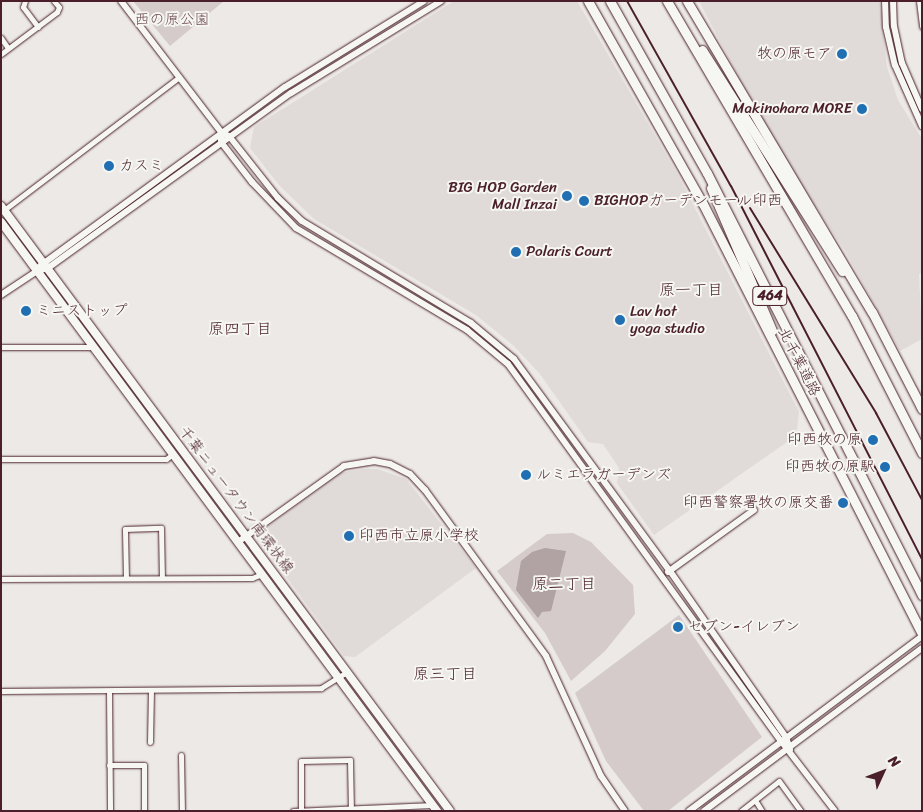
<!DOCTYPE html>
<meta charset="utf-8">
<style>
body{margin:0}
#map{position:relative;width:923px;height:812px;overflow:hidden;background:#ece9e6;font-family:Sriracha,"Klee One",sans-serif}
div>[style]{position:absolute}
.built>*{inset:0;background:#e0dad8}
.green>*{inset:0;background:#d4cbca}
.water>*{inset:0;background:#b1a2a3}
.roads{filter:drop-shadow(0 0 1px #4a1f2b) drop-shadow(0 0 1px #4a1f2b)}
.minor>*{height:5px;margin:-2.5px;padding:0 2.5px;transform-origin:2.5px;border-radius:2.5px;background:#f6f6f2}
.tertiary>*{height:6px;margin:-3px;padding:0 3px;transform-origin:3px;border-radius:3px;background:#f6f6f2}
.secondary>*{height:8px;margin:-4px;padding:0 4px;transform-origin:4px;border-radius:4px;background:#f6f6f2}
.trunk>*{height:9px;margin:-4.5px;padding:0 4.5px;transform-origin:4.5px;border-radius:4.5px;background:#f6f6f2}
.rail>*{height:2px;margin:-1px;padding:0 1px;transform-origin:1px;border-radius:1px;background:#4a1f2b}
.dots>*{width:14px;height:14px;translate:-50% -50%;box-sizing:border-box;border:2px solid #f6f6f2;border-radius:50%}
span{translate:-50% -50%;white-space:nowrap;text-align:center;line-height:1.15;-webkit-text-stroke:4px #f6f6f2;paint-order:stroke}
.shield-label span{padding:1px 4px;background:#f6f6f2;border:1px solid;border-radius:4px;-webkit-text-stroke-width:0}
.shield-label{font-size:14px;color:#4a1f2b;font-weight:700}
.park-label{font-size:15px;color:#6c4a53}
.poi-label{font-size:15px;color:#4a1f2b}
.right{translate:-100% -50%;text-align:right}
.left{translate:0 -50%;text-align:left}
.street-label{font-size:15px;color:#4a1f2b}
.neighbourhood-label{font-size:16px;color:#4a1f2b}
.frame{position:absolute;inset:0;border:2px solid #4a1f2b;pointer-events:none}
.north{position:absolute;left:858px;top:747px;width:50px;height:50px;-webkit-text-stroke:4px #f6f6f2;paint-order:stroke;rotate:47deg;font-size:14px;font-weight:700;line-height:20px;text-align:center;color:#4a1f2b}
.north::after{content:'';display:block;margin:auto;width:18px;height:22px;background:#4a1f2b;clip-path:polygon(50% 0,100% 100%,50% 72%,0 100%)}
</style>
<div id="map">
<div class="built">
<div style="clip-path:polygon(454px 1px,577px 1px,678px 175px,799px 412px,797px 429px,787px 442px,654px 535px,617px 483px,619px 468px,603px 444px,588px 442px,540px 374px,513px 345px,476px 315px,314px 219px,279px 185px,250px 148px,254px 127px)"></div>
<div style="clip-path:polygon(699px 1px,880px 1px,887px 67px,898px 100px,922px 139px,922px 272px,919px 274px,922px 339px,900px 351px,845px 251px,793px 173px,745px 90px)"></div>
<div style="clip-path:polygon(364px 469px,377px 469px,406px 479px,476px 568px,355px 657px,344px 656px,260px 541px,265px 528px,340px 473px)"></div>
</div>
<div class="green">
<div style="clip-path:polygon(133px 1px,224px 1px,170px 46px)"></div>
<div style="clip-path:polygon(573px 533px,591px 542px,633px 585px,635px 614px,605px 651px,571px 681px,545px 633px,497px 571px,547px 534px)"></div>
<div style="clip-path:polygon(679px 615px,762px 737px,668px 811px,644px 811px,606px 761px,575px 693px)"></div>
</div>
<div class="water">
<div style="clip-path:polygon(545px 548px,566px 551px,551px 611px,542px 612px,538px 618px,516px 590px,521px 561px,532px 552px)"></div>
</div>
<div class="roads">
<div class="minor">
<div style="left:25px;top:1px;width:6px;rotate:108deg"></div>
<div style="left:23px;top:7px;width:25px;rotate:53deg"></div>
<div style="left:919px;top:1px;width:26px;rotate:83deg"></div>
<div style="left:1px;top:38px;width:12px;rotate:55deg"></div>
<div style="left:1px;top:54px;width:70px;rotate:-36.9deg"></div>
<div style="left:57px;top:12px;width:5px;rotate:-68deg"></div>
<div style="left:59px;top:7px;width:8px;rotate:-130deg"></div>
<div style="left:4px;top:210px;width:220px;rotate:-37.2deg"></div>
<div style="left:1px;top:347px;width:88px"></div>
<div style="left:89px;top:347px;width:4px;rotate:-34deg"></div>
<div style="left:1px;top:459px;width:165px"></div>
<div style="left:166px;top:459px;width:9px;rotate:-36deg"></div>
<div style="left:126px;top:578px;width:49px;rotate:-91.2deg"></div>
<div style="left:125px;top:529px;width:36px;rotate:-2deg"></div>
<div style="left:161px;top:528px;width:50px;rotate:88.9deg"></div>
<div style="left:1px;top:579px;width:251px;rotate:-0.2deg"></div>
<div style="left:252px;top:578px;width:11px;rotate:-22deg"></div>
<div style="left:1px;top:691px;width:320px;rotate:-0.5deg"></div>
<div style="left:321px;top:688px;width:31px;rotate:-32deg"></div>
<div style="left:109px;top:691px;width:120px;rotate:89.5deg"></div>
<div style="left:150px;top:742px;width:51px;rotate:-88.9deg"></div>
<div style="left:181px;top:755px;width:56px;rotate:89deg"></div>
<div style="left:109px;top:765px;width:35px"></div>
<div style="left:144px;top:765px;width:46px;rotate:90deg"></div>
<div style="left:755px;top:800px;width:13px;rotate:58deg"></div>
<div style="left:293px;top:811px;width:140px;rotate:-2.5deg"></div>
<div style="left:301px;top:811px;width:50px;rotate:-90deg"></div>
<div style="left:301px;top:761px;width:49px;rotate:-1.2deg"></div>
<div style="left:350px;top:760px;width:51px;rotate:88.9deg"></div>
<div style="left:741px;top:811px;width:48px;rotate:-38.3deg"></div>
<div style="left:779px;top:781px;width:37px;rotate:54deg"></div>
</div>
<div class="tertiary">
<div style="left:121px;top:1px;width:165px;rotate:52.6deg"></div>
<div style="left:221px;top:132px;width:9px;rotate:27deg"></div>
<div style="left:229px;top:136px;width:79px;rotate:51.7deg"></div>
<div style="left:278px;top:198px;width:33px;rotate:44deg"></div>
<div style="left:302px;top:221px;width:197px;rotate:31.1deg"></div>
<div style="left:471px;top:323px;width:56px;rotate:39.9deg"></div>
<div style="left:514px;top:359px;width:263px;rotate:53.7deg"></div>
<div style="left:670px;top:571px;width:203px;rotate:55.1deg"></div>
<div style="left:786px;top:737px;width:13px;rotate:72deg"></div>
<div style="left:885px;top:1px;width:26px;rotate:88deg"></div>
<div style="left:886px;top:27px;width:39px;rotate:77deg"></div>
<div style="left:895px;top:65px;width:67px;rotate:66.1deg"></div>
<div style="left:893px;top:1px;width:25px;rotate:88deg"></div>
<div style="left:894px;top:26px;width:38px;rotate:78deg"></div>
<div style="left:902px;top:63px;width:50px;rotate:66.5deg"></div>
<div style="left:221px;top:132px;width:10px;rotate:90deg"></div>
<div style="left:221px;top:142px;width:51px;rotate:52.2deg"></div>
<div style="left:252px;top:182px;width:64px;rotate:46.3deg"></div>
<div style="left:296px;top:228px;width:199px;rotate:30.8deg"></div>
<div style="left:467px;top:330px;width:53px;rotate:39.7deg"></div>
<div style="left:508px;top:364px;width:465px;rotate:54.1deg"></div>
<div style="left:781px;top:741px;width:88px;rotate:52.4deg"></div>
<div style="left:40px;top:266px;width:303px;rotate:-36.2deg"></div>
<div style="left:285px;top:87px;width:163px;rotate:-31.7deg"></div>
<div style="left:1px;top:295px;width:43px;rotate:-33.7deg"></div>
<div style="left:37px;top:271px;width:11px;rotate:-15deg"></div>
<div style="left:48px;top:268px;width:299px;rotate:-35.8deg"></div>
<div style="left:291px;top:93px;width:176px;rotate:-31.5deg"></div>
<div style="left:238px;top:542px;width:130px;rotate:-35.6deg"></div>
<div style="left:344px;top:466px;width:30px;rotate:-9deg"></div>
<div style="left:374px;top:461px;width:16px;rotate:11deg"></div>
<div style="left:390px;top:464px;width:22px;rotate:27deg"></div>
<div style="left:410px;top:474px;width:22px;rotate:47deg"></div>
<div style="left:425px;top:490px;width:205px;rotate:53.9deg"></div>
<div style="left:546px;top:656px;width:132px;rotate:65.4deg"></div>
<div style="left:601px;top:776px;width:42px;rotate:55.6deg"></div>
<div style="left:668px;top:572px;width:106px;rotate:-35.8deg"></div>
<div style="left:689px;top:811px;width:291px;rotate:-36.9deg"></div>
<div style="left:704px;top:811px;width:272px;rotate:-36.8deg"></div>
</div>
<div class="secondary">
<div style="left:1px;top:206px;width:753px;rotate:53.42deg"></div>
<div style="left:1px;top:222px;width:733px;rotate:53.49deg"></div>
</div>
<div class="trunk">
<div style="left:588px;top:1px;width:233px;rotate:60.5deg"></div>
<div style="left:703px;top:204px;width:483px;rotate:63deg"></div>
<div style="left:610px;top:1px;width:197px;rotate:60.6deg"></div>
<div style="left:707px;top:173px;width:474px;rotate:63deg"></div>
<div style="left:667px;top:1px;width:365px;rotate:59.6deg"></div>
<div style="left:852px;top:316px;width:154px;rotate:62.9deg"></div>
<div style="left:687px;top:1px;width:362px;rotate:59.3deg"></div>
<div style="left:872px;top:312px;width:109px;rotate:62.7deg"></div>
<div style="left:702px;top:50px;width:262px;rotate:57.6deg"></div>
<div style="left:711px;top:188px;width:155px;rotate:66.8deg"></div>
</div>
</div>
<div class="rail">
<div style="left:627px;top:1px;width:212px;rotate:60.7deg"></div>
<div style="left:731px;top:186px;width:420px;rotate:62.9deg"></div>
<div style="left:750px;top:208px;width:241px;rotate:58.4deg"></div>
<div style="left:876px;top:413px;width:98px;rotate:62.1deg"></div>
</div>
<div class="dots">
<div style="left:842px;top:54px;background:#1f6fb2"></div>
<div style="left:862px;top:109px;background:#1f6fb2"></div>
<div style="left:109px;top:166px;background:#1f6fb2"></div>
<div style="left:567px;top:196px;background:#1f6fb2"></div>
<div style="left:584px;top:201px;background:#1f6fb2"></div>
<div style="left:516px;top:252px;background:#1f6fb2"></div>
<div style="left:26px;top:311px;background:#1f6fb2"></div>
<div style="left:620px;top:320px;background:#1f6fb2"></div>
<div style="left:873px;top:440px;background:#1f6fb2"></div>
<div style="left:885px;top:467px;background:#1f6fb2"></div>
<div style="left:526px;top:475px;background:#1f6fb2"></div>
<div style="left:843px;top:503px;background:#1f6fb2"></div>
<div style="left:349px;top:536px;background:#1f6fb2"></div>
<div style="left:678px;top:627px;background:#1f6fb2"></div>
</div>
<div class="shield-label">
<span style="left:770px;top:296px">464</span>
</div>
<div class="park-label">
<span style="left:172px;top:20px">西の原公園</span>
</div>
<div class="poi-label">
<span class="right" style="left:832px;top:54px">牧の原モア</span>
<span class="right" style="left:852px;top:109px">Makinohara MORE</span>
<span class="left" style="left:119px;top:166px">カスミ</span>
<span class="right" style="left:557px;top:196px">BIG HOP Garden<br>Mall Inzai</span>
<span class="left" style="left:594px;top:201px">BIGHOPガーデンモール印西</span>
<span class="left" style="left:526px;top:252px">Polaris Court</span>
<span class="left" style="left:36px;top:311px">ミニストップ</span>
<span class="left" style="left:630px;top:320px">Lav hot<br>yoga studio</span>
<span class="right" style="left:862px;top:440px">印西牧の原</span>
<span class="right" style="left:875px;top:467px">印西牧の原駅</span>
<span class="left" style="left:536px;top:475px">ルミエラガーデンズ</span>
<span class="right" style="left:833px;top:503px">印西警察署牧の原交番</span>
<span class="left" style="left:359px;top:536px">印西市立原小学校</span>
<span class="left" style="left:688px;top:627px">セブン-イレブン</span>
</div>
<div class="street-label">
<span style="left:799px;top:362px;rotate:63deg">北千葉道路</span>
<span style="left:236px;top:500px;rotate:53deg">千葉ニュータウン南環状線</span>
</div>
<div class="neighbourhood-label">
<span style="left:691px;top:290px">原一丁目</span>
<span style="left:240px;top:329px">原四丁目</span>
<span style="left:564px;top:584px">原二丁目</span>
<span style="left:445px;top:674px">原三丁目</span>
</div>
<div class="frame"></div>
<div class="north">N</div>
</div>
